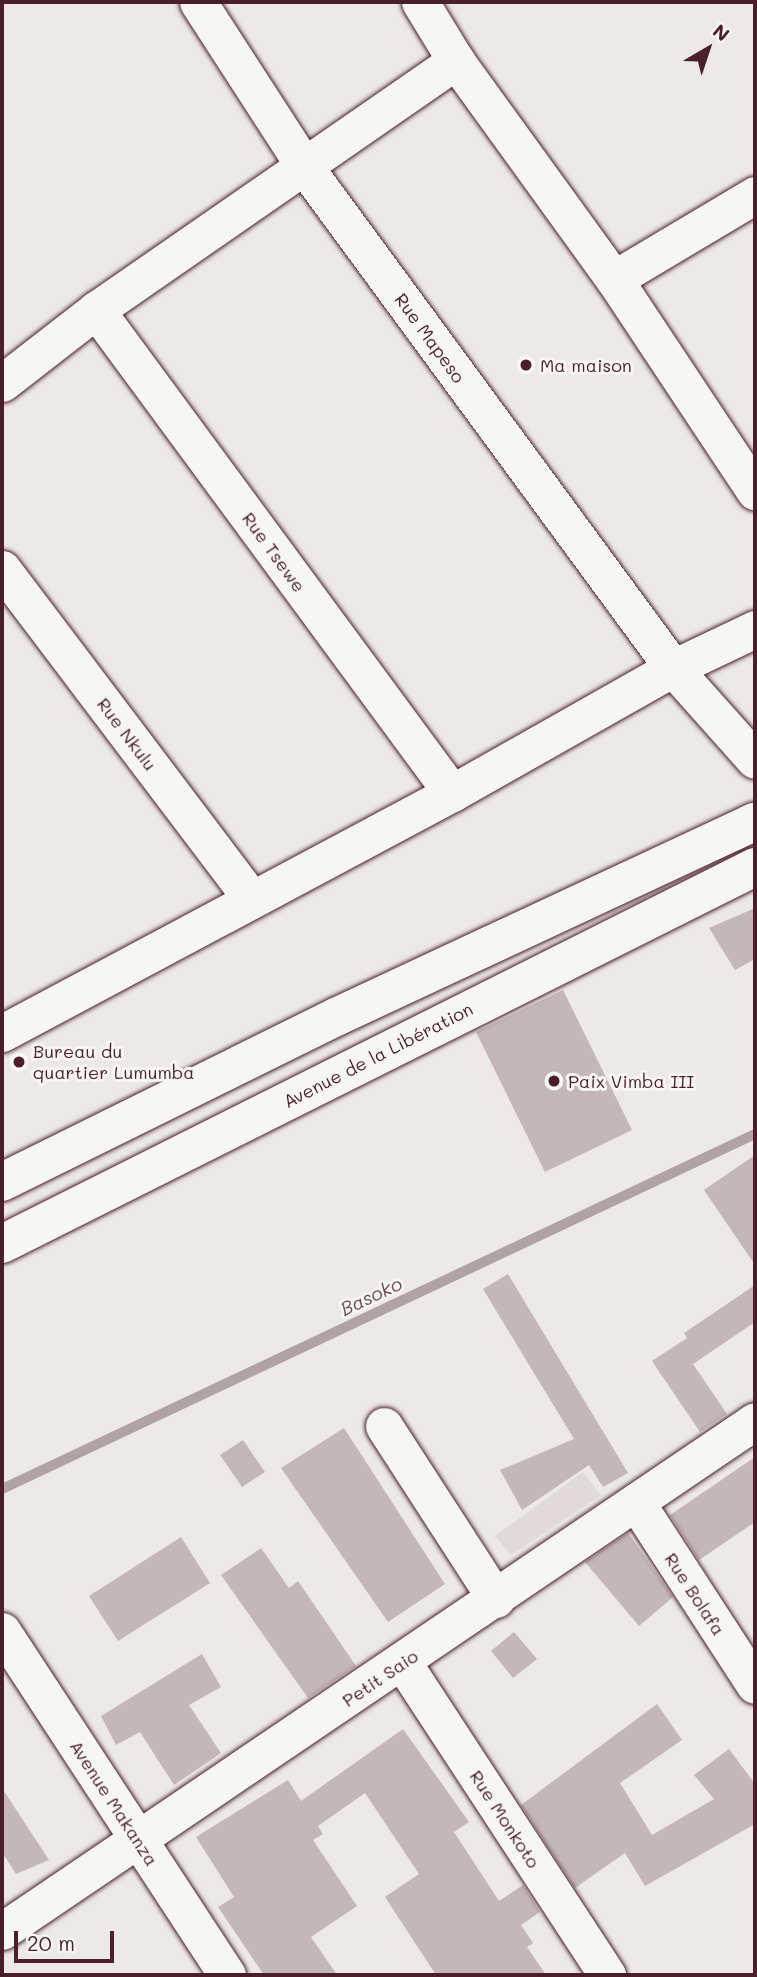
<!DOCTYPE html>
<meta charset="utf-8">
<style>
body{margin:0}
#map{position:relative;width:757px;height:1977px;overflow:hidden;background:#ece9e6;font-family:Mali,sans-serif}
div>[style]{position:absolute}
.built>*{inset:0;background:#e0dad8}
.stream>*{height:10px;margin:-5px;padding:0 5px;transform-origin:5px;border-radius:5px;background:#b1a2a3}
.building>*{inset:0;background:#c4b7b7}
.roads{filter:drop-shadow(0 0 2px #4a1f2b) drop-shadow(0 0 2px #4a1f2b)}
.street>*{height:37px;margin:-18.5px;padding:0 18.5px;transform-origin:18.5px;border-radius:18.5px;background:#f6f6f2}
.highway>*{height:38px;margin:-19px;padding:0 19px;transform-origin:19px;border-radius:19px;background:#f6f6f2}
.dots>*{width:19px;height:19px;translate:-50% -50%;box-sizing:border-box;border:4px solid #f6f6f2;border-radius:50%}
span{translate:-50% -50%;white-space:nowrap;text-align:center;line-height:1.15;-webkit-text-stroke:6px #f6f6f2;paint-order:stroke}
.street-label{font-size:18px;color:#4a1f2b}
.poi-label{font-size:18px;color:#4a1f2b}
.left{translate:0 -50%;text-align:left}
.water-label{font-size:19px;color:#6e4d55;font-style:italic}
.frame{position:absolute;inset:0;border:4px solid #4a1f2b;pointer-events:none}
.north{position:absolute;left:673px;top:14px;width:70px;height:70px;-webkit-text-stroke:5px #f6f6f2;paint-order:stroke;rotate:39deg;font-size:19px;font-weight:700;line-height:28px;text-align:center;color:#4a1f2b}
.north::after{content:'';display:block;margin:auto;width:24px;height:32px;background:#4a1f2b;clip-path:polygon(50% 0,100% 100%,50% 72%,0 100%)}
.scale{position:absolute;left:14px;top:1931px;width:100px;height:32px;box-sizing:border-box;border:4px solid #4a1f2b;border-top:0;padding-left:9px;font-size:21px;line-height:24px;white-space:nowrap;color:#4a1f2b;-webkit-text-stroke:5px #f6f6f2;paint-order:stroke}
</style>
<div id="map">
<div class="built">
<div style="clip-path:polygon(583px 1472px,601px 1495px,511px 1555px,495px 1536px)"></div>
</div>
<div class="stream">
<div style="left:2px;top:1489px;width:832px;rotate:-25.24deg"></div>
</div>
<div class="building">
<div style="clip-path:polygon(755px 908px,755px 959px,735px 970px,709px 928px)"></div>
<div style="clip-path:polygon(563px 990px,632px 1130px,545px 1172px,476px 1032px)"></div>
<div style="clip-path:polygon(755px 1155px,755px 1265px,704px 1190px)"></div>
<div style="clip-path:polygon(508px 1274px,628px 1473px,603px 1487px,589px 1465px,522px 1510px,500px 1470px,574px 1439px,483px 1289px)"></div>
<div style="clip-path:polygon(755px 1285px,755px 1322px,693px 1364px,727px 1414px,700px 1432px,652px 1361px,687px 1338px,684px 1333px)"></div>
<div style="clip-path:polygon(344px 1428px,445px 1584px,388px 1622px,281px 1468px)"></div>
<div style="clip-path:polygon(243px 1440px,265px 1472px,242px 1487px,220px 1455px)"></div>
<div style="clip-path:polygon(755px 1457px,755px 1522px,699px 1560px,670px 1515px)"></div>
<div style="clip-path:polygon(628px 1533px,673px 1597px,639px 1626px,585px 1562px)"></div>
<div style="clip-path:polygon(181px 1537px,210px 1583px,118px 1641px,89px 1596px)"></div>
<div style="clip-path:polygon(261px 1548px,289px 1588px,298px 1581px,356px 1666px,308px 1698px,221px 1575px)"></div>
<div style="clip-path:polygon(514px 1632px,537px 1659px,513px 1678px,491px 1651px)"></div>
<div style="clip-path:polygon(202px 1654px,221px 1687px,189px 1705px,221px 1753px,174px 1785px,140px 1732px,116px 1745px,101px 1716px)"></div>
<div style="clip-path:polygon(657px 1704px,682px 1740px,620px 1783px,652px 1835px,714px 1799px,694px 1775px,729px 1749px,755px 1784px,755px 1824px,645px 1886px,625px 1853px,575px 1888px,521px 1805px)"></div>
<div style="clip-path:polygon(403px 1729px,469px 1822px,454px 1832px,499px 1901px,523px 1885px,540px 1912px,521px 1925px,533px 1943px,527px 1947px,546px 1975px,436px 1975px,385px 1897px,419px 1874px,365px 1793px,318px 1826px,323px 1834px,313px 1840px,357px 1906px,311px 1937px,337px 1975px,264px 1975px,218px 1907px,234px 1897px,196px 1837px,288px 1780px,301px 1801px)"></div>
<div style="clip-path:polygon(2px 1788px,49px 1860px,16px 1874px,2px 1852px)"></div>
</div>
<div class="roads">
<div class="street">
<div style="left:198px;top:2px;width:195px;rotate:57.1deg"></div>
<div style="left:304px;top:166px;width:623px;rotate:53.68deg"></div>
<div style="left:673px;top:668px;width:123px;rotate:48.3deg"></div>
<div style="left:420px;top:2px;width:69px;rotate:58.6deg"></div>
<div style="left:456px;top:61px;width:269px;rotate:54.1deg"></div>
<div style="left:614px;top:279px;width:255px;rotate:56.4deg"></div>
<div style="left:614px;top:279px;width:164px;rotate:-30.8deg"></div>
<div style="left:96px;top:310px;width:600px;rotate:53.61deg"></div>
<div style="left:2px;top:383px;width:119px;rotate:-37.8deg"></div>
<div style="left:96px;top:310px;width:438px;rotate:-34.7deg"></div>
<div style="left:2px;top:569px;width:414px;rotate:52.9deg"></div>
<div style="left:2px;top:1033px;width:510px;rotate:-28.07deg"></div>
<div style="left:452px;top:793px;width:254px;rotate:-29.5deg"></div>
<div style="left:673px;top:668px;width:91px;rotate:-25.4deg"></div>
<div style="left:384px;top:1426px;width:206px;rotate:57.1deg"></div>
<div style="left:636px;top:1502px;width:218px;rotate:57deg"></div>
<div style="left:2px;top:1631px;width:411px;rotate:56.8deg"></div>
<div style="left:403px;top:1663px;width:373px;rotate:56.8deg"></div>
<div style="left:2px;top:1931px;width:909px;rotate:-34.11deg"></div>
</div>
<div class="highway">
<div style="left:2px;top:1182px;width:373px;rotate:-26.3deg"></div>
<div style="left:336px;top:1017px;width:462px;rotate:-25deg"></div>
<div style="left:2px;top:1244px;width:842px;rotate:-26.6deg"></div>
</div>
</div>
<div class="dots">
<div style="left:526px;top:365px;background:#4a1f2b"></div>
<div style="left:19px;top:1062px;background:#4a1f2b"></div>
<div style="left:554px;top:1081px;background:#4a1f2b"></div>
</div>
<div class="street-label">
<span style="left:430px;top:338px;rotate:54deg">Rue Mapeso</span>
<span style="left:274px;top:552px;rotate:54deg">Rue Tsewe</span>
<span style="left:127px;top:734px;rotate:53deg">Rue Nkulu</span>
<span style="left:378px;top:1055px;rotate:-27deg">Avenue de la Libération</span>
<span style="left:695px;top:1594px;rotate:57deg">Rue Bolafa</span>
<span style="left:380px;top:1678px;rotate:-34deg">Petit Saio</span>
<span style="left:114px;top:1803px;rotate:57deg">Avenue Makanza</span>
<span style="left:505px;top:1819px;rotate:57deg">Rue Monkoto</span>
</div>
<div class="poi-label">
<span class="left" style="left:540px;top:365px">Ma maison</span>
<span class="left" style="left:33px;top:1062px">Bureau du<br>quartier Lumumba</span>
<span class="left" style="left:568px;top:1081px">Paix Vimba III</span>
</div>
<div class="water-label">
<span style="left:371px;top:1296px;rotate:-25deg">Basoko</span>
</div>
<div class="frame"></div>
<div class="north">N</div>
<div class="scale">20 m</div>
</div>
